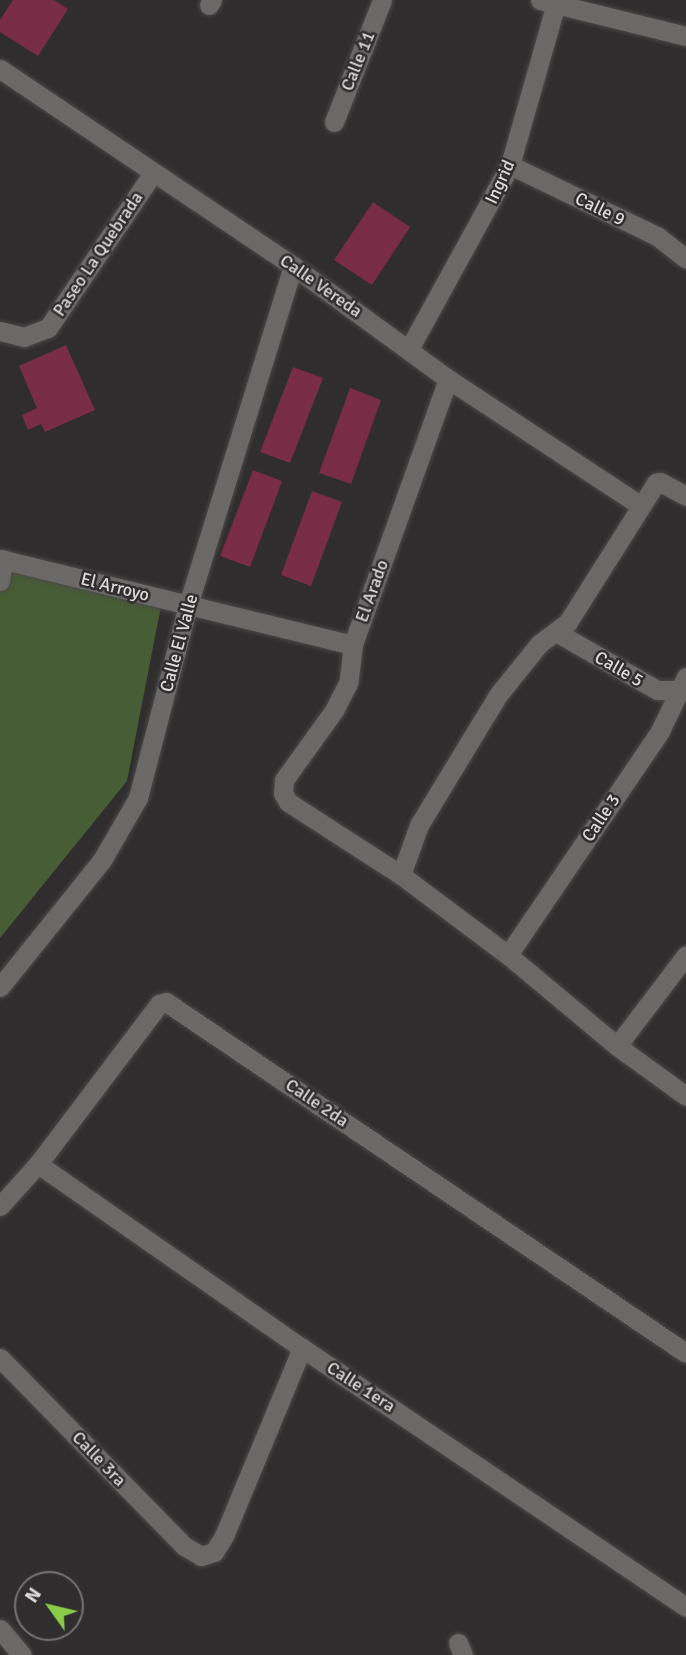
<!DOCTYPE html>
<style>
body{margin:0}
#map{position:relative;width:686px;height:1655px;overflow:hidden;background:#2f2d2d;font-family:Signika,sans-serif}
div>[style]{position:absolute}
.green>*{inset:0;background:#475d35}
.building>*{inset:0;background:#792c46}
.roads{filter:drop-shadow(0 0 2px #4a4848) drop-shadow(0 0 2px #4a4848)}
.minor>*{height:19px;margin:-9.5px;padding:0 9.5px;transform-origin:9.5px;border-radius:9.5px;background:#6b6868}
span{translate:-50% -50%;white-space:nowrap;text-align:center;line-height:1.15;-webkit-text-stroke:5px #2f2d2d;paint-order:stroke}
.street-label{font-size:18px;color:#dbd9da}
.north{position:absolute;left:14px;top:1571px;width:70px;height:70px;box-sizing:border-box;background:#2f2d2d;border:2px solid #747272;border-radius:50%;rotate:304deg;font-size:19px;font-weight:700;line-height:28px;text-align:center;color:#dbd9da}
.north::after{content:'';display:block;margin:auto;width:24px;height:32px;background:#8ace47;clip-path:polygon(50% 0,100% 100%,50% 72%,0 100%)}
</style>
<div id="map">
<div class="green">
<div style="clip-path:polygon(0 565px,162px 601px,127px 781px,0 938px)"></div>
</div>
<div class="building">
<div style="clip-path:polygon(13px 0,54px 0,68px 9px,38px 56px,0 32px,0 20px)"></div>
<div style="clip-path:polygon(373px 202px,410px 227px,372px 285px,334px 260px)"></div>
<div style="clip-path:polygon(66px 345px,95px 410px,45px 432px,41px 424px,28px 430px,22px 415px,37px 408px,19px 366px)"></div>
<div style="clip-path:polygon(293px 367px,323px 378px,290px 463px,260px 452px)"></div>
<div style="clip-path:polygon(350px 388px,381px 400px,351px 484px,319px 473px)"></div>
<div style="clip-path:polygon(253px 470px,282px 481px,250px 567px,220px 556px)"></div>
<div style="clip-path:polygon(312px 491px,342px 502px,311px 586px,281px 575px)"></div>
</div>
<div class="roads">
<div class="minor">
<div style="left:540px;top:0;width:150px;rotate:13.9deg"></div>
<div style="left:209px;top:5px;width:6px;rotate:-59deg"></div>
<div style="left:0;top:69px;width:353px;rotate:33.9deg"></div>
<div style="left:293px;top:266px;width:192px;rotate:36.1deg"></div>
<div style="left:448px;top:379px;width:230px;rotate:33.3deg"></div>
<div style="left:334px;top:122px;width:131px;rotate:-68.5deg"></div>
<div style="left:510px;top:165px;width:163px;rotate:25.8deg"></div>
<div style="left:657px;top:236px;width:37px;rotate:38deg"></div>
<div style="left:0;top:331px;width:25px;rotate:14deg"></div>
<div style="left:24px;top:337px;width:26px;rotate:-21deg"></div>
<div style="left:48px;top:328px;width:187px;rotate:-55.9deg"></div>
<div style="left:409px;top:349px;width:210px;rotate:-61.2deg"></div>
<div style="left:510px;top:165px;width:172px;rotate:-74.1deg"></div>
<div style="left:448px;top:379px;width:282px;rotate:109.7deg"></div>
<div style="left:353px;top:645px;width:38px;rotate:97deg"></div>
<div style="left:348px;top:683px;width:29px;rotate:117deg"></div>
<div style="left:335px;top:709px;width:87px;rotate:125.7deg"></div>
<div style="left:284px;top:780px;width:13px;rotate:94deg"></div>
<div style="left:283px;top:793px;width:10px;rotate:61deg"></div>
<div style="left:288px;top:802px;width:135px;rotate:32.9deg"></div>
<div style="left:401px;top:875px;width:134px;rotate:36.8deg"></div>
<div style="left:508px;top:955px;width:142px;rotate:39.9deg"></div>
<div style="left:617px;top:1046px;width:85px;rotate:35.9deg"></div>
<div style="left:0;top:559px;width:363px;rotate:13.7deg"></div>
<div style="left:0;top:581px;width:22px;rotate:-82deg"></div>
<div style="left:556px;top:632px;width:116px;rotate:29.9deg"></div>
<div style="left:657px;top:690px;width:29px"></div>
<div style="left:401px;top:875px;width:53px;rotate:-70.2deg"></div>
<div style="left:419px;top:825px;width:152px;rotate:-58.7deg"></div>
<div style="left:498px;top:695px;width:65px;rotate:-51.2deg"></div>
<div style="left:539px;top:644px;width:36px;rotate:-37deg"></div>
<div style="left:568px;top:622px;width:165px;rotate:-57.7deg"></div>
<div style="left:656px;top:483px;width:4px;rotate:-14deg"></div>
<div style="left:660px;top:482px;width:30px;rotate:28deg"></div>
<div style="left:508px;top:955px;width:271px;rotate:-55.8deg"></div>
<div style="left:660px;top:731px;width:60px;rotate:-64.3deg"></div>
<div style="left:0;top:987px;width:163px;rotate:-51.2deg"></div>
<div style="left:102px;top:860px;width:72px;rotate:-59.9deg"></div>
<div style="left:138px;top:798px;width:199px;rotate:-75.5deg"></div>
<div style="left:188px;top:605px;width:355px;rotate:-72.8deg"></div>
<div style="left:617px;top:1046px;width:114px;rotate:-52.8deg"></div>
<div style="left:38px;top:1164px;width:322px;rotate:34.9deg"></div>
<div style="left:302px;top:1348px;width:463px;rotate:34deg"></div>
<div style="left:0;top:1206px;width:57px;rotate:-47.9deg"></div>
<div style="left:38px;top:1164px;width:201px;rotate:-52.9deg"></div>
<div style="left:159px;top:1004px;width:7px;rotate:-16deg"></div>
<div style="left:166px;top:1002px;width:627px;rotate:34.02deg"></div>
<div style="left:0;top:1358px;width:263px;rotate:45.6deg"></div>
<div style="left:184px;top:1546px;width:20px;rotate:30deg"></div>
<div style="left:201px;top:1556px;width:14px;rotate:-17deg"></div>
<div style="left:214px;top:1552px;width:19px;rotate:-58deg"></div>
<div style="left:224px;top:1536px;width:204px;rotate:-67.5deg"></div>
<div style="left:0;top:1629px;width:34px;rotate:50deg"></div>
<div style="left:458px;top:1643px;width:13px;rotate:67deg"></div>
</div>
</div>
<div class="street-label">
<span style="left:358px;top:61px;rotate:-68deg">Calle 11</span>
<span style="left:500px;top:182px;rotate:-65deg">Ingrid</span>
<span style="left:600px;top:209px;rotate:26deg">Calle 9</span>
<span style="left:98px;top:254px;rotate:-56deg">Paseo La Quebrada</span>
<span style="left:321px;top:286px;rotate:35deg">Calle Vereda</span>
<span style="left:115px;top:587px;rotate:14deg">El Arroyo</span>
<span style="left:372px;top:591px;rotate:-70deg">El Arado</span>
<span style="left:179px;top:643px;rotate:-75deg">Calle El Valle</span>
<span style="left:619px;top:669px;rotate:30deg">Calle 5</span>
<span style="left:601px;top:818px;rotate:-56deg">Calle 3</span>
<span style="left:317px;top:1103px;rotate:34deg">Calle 2da</span>
<span style="left:361px;top:1387px;rotate:33deg">Calle 1era</span>
<span style="left:99px;top:1459px;rotate:46deg">Calle 3ra</span>
</div>
<div class="north">N</div>
</div>
